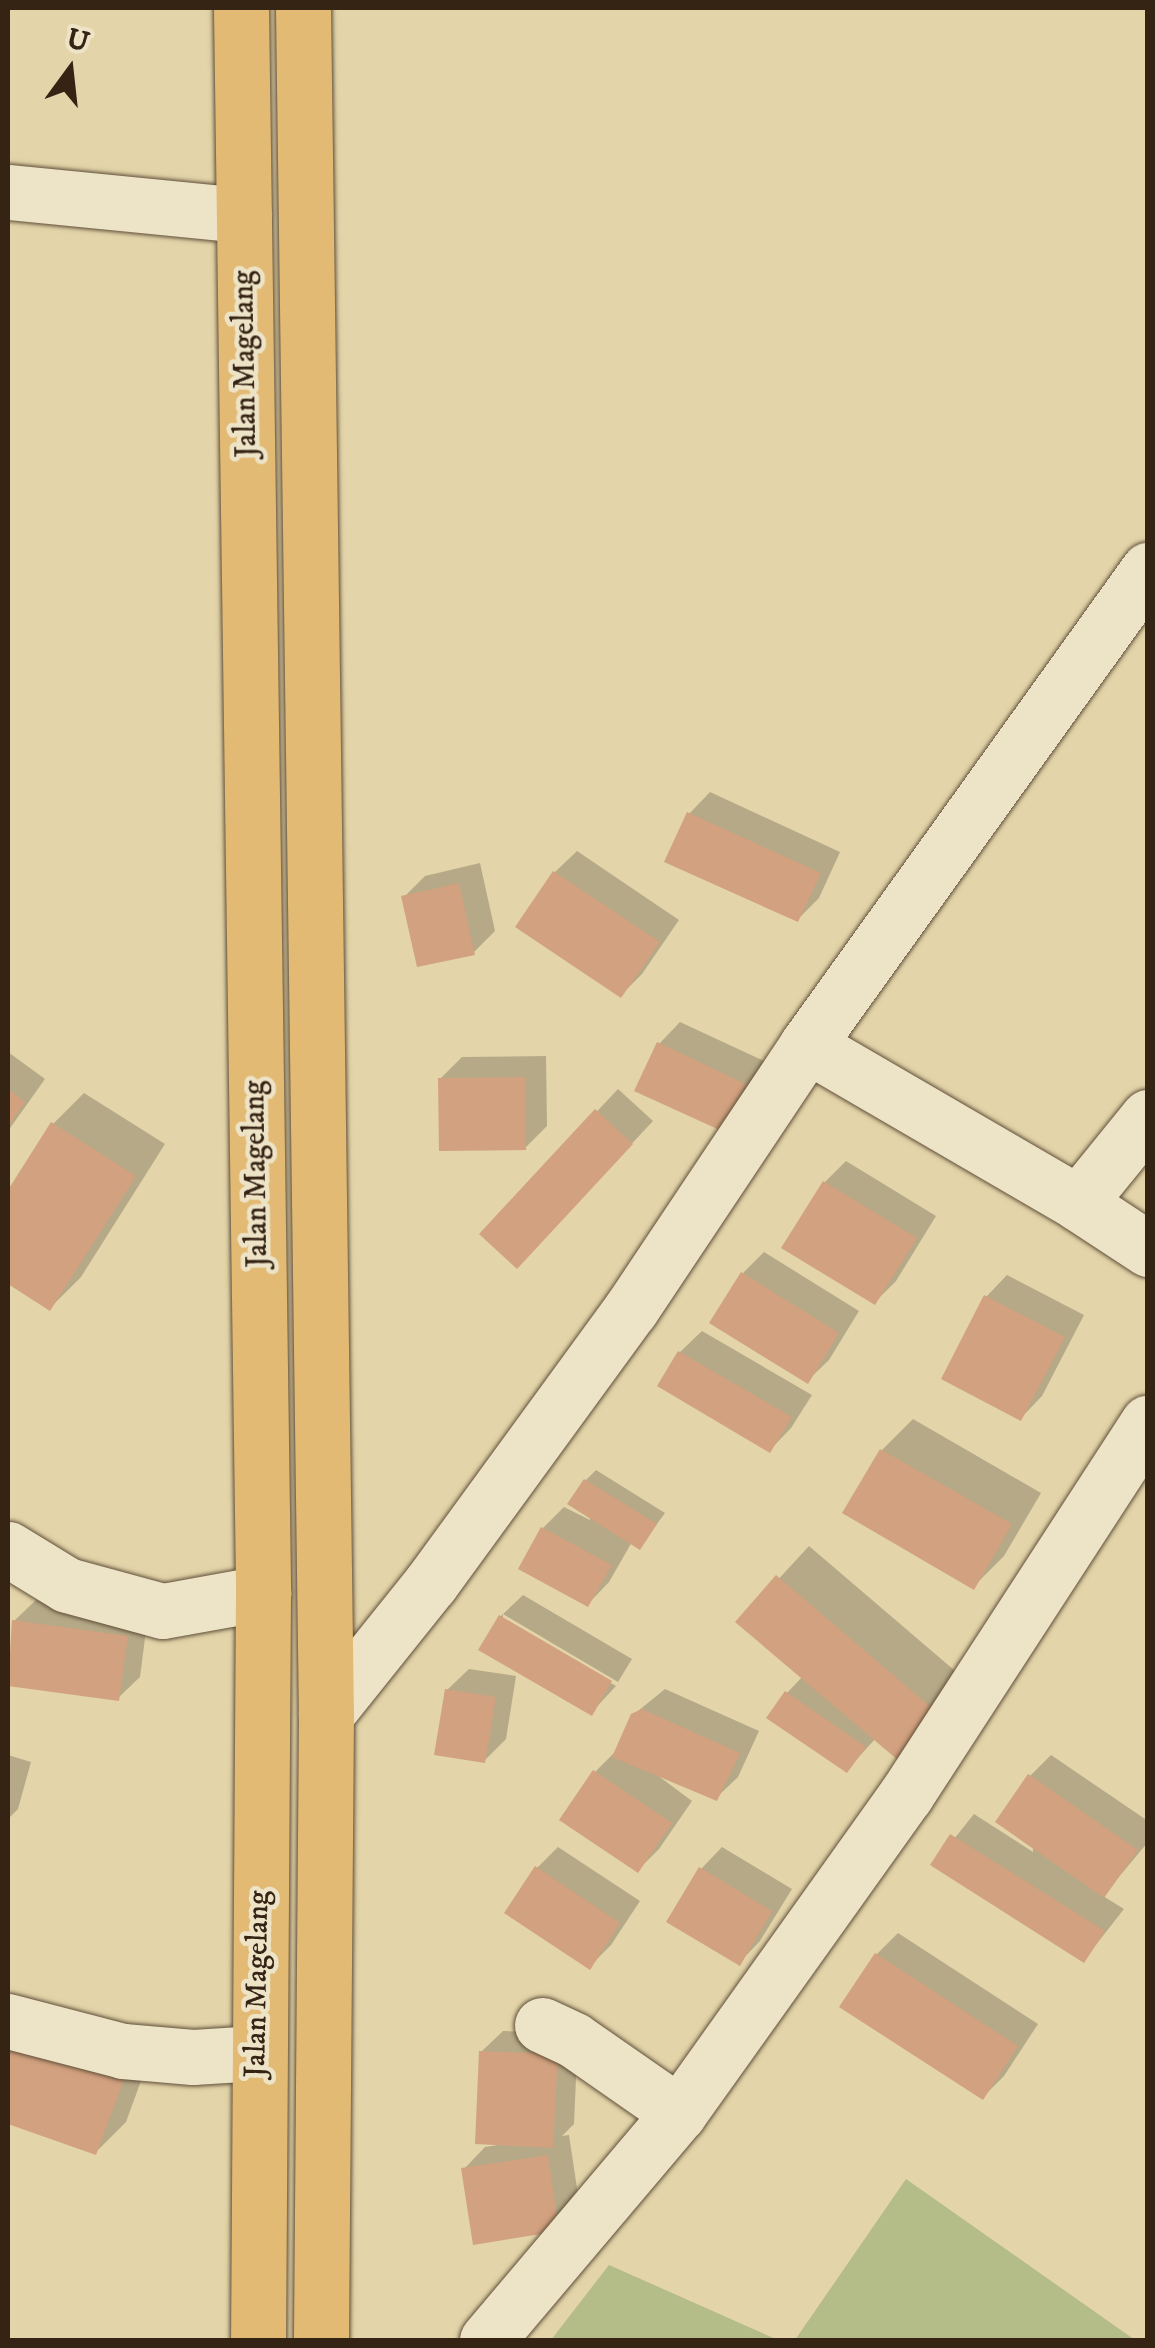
<!DOCTYPE html>
<style>
body{margin:0}
#map{position:relative;width:1155px;height:2348px;overflow:hidden;background:#e3d4a9;font-family:"IM FELL DW Pica",serif}
div>[style]{position:absolute}
.green>*{inset:0;background:#b4bc87}
.shadow>*{inset:0;background:#0003}
.building>*{inset:0;background:#d2a17f}
.roads{filter:drop-shadow(0 0 2px #604f39) drop-shadow(0 0 2px #604f39)}
.minor>*{height:55px;margin:-27.5px;padding:0 27.5px;transform-origin:27.5px;border-radius:27.5px;background:#ede3c7}
.highway>*{height:55px;margin:-27.5px;padding:0 27.5px;transform-origin:27.5px;border-radius:27.5px;background:#e2ba74}
span{translate:-50% -50%;white-space:nowrap;text-align:center;line-height:1.15;-webkit-text-stroke:9px #ede3c7;paint-order:stroke}
.street-label{font-size:30px;color:#352314}
.frame{position:absolute;inset:0;border:10px solid #352314;pointer-events:none}
.north{position:absolute;left:20px;top:20px;width:100px;height:100px;-webkit-text-stroke:8px #ede3c7;paint-order:stroke;rotate:15deg;font-size:28px;font-weight:700;line-height:40px;text-align:center;color:#352314}
.north::after{content:'';display:block;margin:auto;width:35px;height:45px;background:#352314;clip-path:polygon(50% 0,100% 100%,50% 72%,0 100%)}
</style>
<div id="map">
<div class="green">
<div style="clip-path:polygon(906px 2179px,1135px 2340px,795px 2340px)"></div>
<div style="clip-path:polygon(609px 2265px,778px 2340px,551px 2340px)"></div>
</div>
<div class="shadow">
<div style="clip-path:polygon(710px 792px,840px 852px,819px 898px,798px 919px,689px 814px)"></div>
<div style="clip-path:polygon(577px 851px,679px 920px,642px 974px,621px 995px,518px 926px,555px 872px)"></div>
<div style="clip-path:polygon(480px 863px,495px 931px,474px 952px,404px 897px,425px 876px)"></div>
<div style="clip-path:polygon(680px 1022px,766px 1062px,723px 1129px,659px 1044px)"></div>
<div style="clip-path:polygon(8px 1052px,45px 1079px,8px 1131px)"></div>
<div style="clip-path:polygon(546px 1056px,547px 1126px,525px 1148px,440px 1079px,462px 1057px)"></div>
<div style="clip-path:polygon(618px 1089px,653px 1121px,538px 1244px,483px 1233px)"></div>
<div style="clip-path:polygon(84px 1093px,165px 1144px,81px 1277px,50px 1308px,8px 1281px,8px 1195px,53px 1124px)"></div>
<div style="clip-path:polygon(846px 1161px,936px 1216px,896px 1281px,875px 1302px,825px 1182px)"></div>
<div style="clip-path:polygon(764px 1252px,859px 1311px,829px 1360px,807px 1381px,743px 1273px)"></div>
<div style="clip-path:polygon(1007px 1275px,1084px 1315px,1042px 1396px,1021px 1418px,986px 1297px)"></div>
<div style="clip-path:polygon(702px 1331px,812px 1395px,791px 1428px,770px 1450px,660px 1385px,680px 1352px)"></div>
<div style="clip-path:polygon(913px 1419px,1041px 1493px,1004px 1556px,973px 1587px,882px 1450px)"></div>
<div style="clip-path:polygon(596px 1470px,665px 1513px,640px 1547px,632px 1542px,609px 1582px,588px 1604px,543px 1528px,564px 1507px,590px 1520px,586px 1480px)"></div>
<div style="clip-path:polygon(809px 1546px,968px 1682px,930px 1727px,876px 1738px,847px 1770px,787px 1693px,803px 1676px,739px 1622px)"></div>
<div style="clip-path:polygon(523px 1595px,632px 1659px,618px 1682px,503px 1614px,503px 1620px,616px 1686px,591px 1713px,481px 1649px,501px 1616px)"></div>
<div style="clip-path:polygon(36px 1600px,148px 1615px,140px 1677px,118px 1698px,8px 1683px,14px 1621px)"></div>
<div style="clip-path:polygon(469px 1669px,516px 1676px,506px 1739px,484px 1761px,447px 1690px)"></div>
<div style="clip-path:polygon(665px 1689px,759px 1731px,738px 1777px,716px 1798px,653px 1772px,692px 1801px,659px 1849px,638px 1870px,595px 1772px,617px 1750px,633px 1715px)"></div>
<div style="clip-path:polygon(8px 1755px,31px 1762px,18px 1809px,8px 1819px)"></div>
<div style="clip-path:polygon(1051px 1755px,1148px 1821px,1148px 1842px,1103px 1896px,1124px 1909px,1084px 1960px,934px 1864px,974px 1814px,1033px 1852px,1030px 1776px)"></div>
<div style="clip-path:polygon(558px 1847px,640px 1901px,611px 1945px,589px 1967px,537px 1868px)"></div>
<div style="clip-path:polygon(722px 1847px,792px 1889px,760px 1941px,739px 1963px,701px 1869px)"></div>
<div style="clip-path:polygon(898px 1933px,1038px 2024px,1004px 2076px,983px 2097px,876px 1955px)"></div>
<div style="clip-path:polygon(8px 2004px,153px 2048px,126px 2122px,95px 2153px,8px 2122px)"></div>
<div style="clip-path:polygon(503px 2031px,578px 2034px,574px 2124px,562px 2136px,569px 2135px,580px 2208px,558px 2229px,464px 2169px,485px 2147px,498px 2145px,481px 2052px)"></div>
</div>
<div class="building">
<div style="clip-path:polygon(687px 812px,821px 873px,798px 922px,664px 862px)"></div>
<div style="clip-path:polygon(553px 871px,660px 942px,621px 998px,515px 927px)"></div>
<div style="clip-path:polygon(459px 883px,475px 955px,417px 967px,401px 896px)"></div>
<div style="clip-path:polygon(657px 1042px,746px 1084px,724px 1132px,634px 1091px)"></div>
<div style="clip-path:polygon(526px 1077px,526px 1150px,439px 1151px,438px 1078px)"></div>
<div style="clip-path:polygon(8px 1089px,25px 1102px,8px 1127px)"></div>
<div style="clip-path:polygon(595px 1109px,633px 1144px,517px 1269px,479px 1234px)"></div>
<div style="clip-path:polygon(51px 1122px,136px 1176px,50px 1311px,8px 1284px,8px 1190px)"></div>
<div style="clip-path:polygon(823px 1181px,917px 1238px,875px 1305px,781px 1248px)"></div>
<div style="clip-path:polygon(741px 1272px,839px 1333px,808px 1384px,709px 1323px)"></div>
<div style="clip-path:polygon(984px 1295px,1065px 1337px,1021px 1421px,941px 1379px)"></div>
<div style="clip-path:polygon(678px 1351px,792px 1417px,770px 1453px,657px 1386px)"></div>
<div style="clip-path:polygon(880px 1449px,1012px 1524px,974px 1590px,842px 1513px)"></div>
<div style="clip-path:polygon(584px 1479px,657px 1524px,640px 1550px,567px 1504px)"></div>
<div style="clip-path:polygon(541px 1527px,612px 1565px,588px 1607px,518px 1569px)"></div>
<div style="clip-path:polygon(776px 1575px,939px 1714px,899px 1761px,735px 1622px)"></div>
<div style="clip-path:polygon(499px 1615px,612px 1681px,592px 1716px,478px 1650px)"></div>
<div style="clip-path:polygon(12px 1620px,128px 1636px,119px 1701px,8px 1686px)"></div>
<div style="clip-path:polygon(445px 1689px,496px 1697px,485px 1763px,434px 1755px)"></div>
<div style="clip-path:polygon(785px 1691px,866px 1747px,847px 1773px,766px 1718px)"></div>
<div style="clip-path:polygon(642px 1709px,740px 1753px,717px 1801px,612px 1757px,631px 1714px)"></div>
<div style="clip-path:polygon(593px 1770px,672px 1823px,638px 1873px,559px 1820px)"></div>
<div style="clip-path:polygon(1028px 1774px,1138px 1850px,1104px 1898px,995px 1822px)"></div>
<div style="clip-path:polygon(950px 1834px,1105px 1931px,1084px 1963px,930px 1865px)"></div>
<div style="clip-path:polygon(535px 1866px,620px 1923px,590px 1970px,504px 1913px)"></div>
<div style="clip-path:polygon(699px 1867px,772px 1911px,740px 1966px,666px 1922px)"></div>
<div style="clip-path:polygon(875px 1953px,1018px 2046px,983px 2100px,839px 2007px)"></div>
<div style="clip-path:polygon(8px 2037px,124px 2079px,96px 2155px,8px 2124px)"></div>
<div style="clip-path:polygon(479px 2051px,558px 2054px,553px 2148px,475px 2144px)"></div>
<div style="clip-path:polygon(548px 2155px,559px 2231px,473px 2245px,461px 2168px)"></div>
</div>
<div class="roads">
<div class="minor">
<div style="left:8px;top:192px;width:237px;rotate:5.6deg"></div>
<div style="left:807px;top:1045px;width:314px;rotate:30.2deg"></div>
<div style="left:1078px;top:1203px;width:84px;rotate:33.3deg"></div>
<div style="left:1078px;top:1203px;width:111px;rotate:-50.9deg"></div>
<div style="left:8px;top:1549px;width:69px;rotate:31.4deg"></div>
<div style="left:67px;top:1585px;width:99px;rotate:15.2deg"></div>
<div style="left:163px;top:1611px;width:102px;rotate:-10.2deg"></div>
<div style="left:326px;top:1714px;width:168px;rotate:-51.3deg"></div>
<div style="left:431px;top:1583px;width:339px;rotate:-53.9deg"></div>
<div style="left:631px;top:1309px;width:317px;rotate:-56.3deg"></div>
<div style="left:807px;top:1045px;width:585px;rotate:-54.33deg"></div>
<div style="left:8px;top:2021px;width:119px;rotate:14.6deg"></div>
<div style="left:123px;top:2051px;width:70px;rotate:4.9deg"></div>
<div style="left:193px;top:2057px;width:64px;rotate:-3.6deg"></div>
<div style="left:542px;top:2025px;width:35px;rotate:25deg"></div>
<div style="left:574px;top:2040px;width:128px;rotate:34.8deg"></div>
<div style="left:487px;top:2340px;width:297px;rotate:-49.8deg"></div>
<div style="left:679px;top:2113px;width:391px;rotate:-54.5deg"></div>
<div style="left:906px;top:1795px;width:444px;rotate:-57deg"></div>
</div>
<div class="highway">
<div style="left:241px;top:8px;width:1585px;rotate:89.2deg"></div>
<div style="left:263px;top:1593px;width:747px;rotate:90.38deg"></div>
<div style="left:303px;top:8px;width:1706px;rotate:89.23deg"></div>
<div style="left:326px;top:1714px;width:626px;rotate:90.46deg"></div>
</div>
</div>
<div class="street-label">
<span style="left:246px;top:364px;rotate:-91deg">Jalan Magelang</span>
<span style="left:257px;top:1174px;rotate:-91deg">Jalan Magelang</span>
<span style="left:258px;top:1984px;rotate:-89deg">Jalan Magelang</span>
</div>
<div class="frame"></div>
<div class="north">U</div>
</div>
